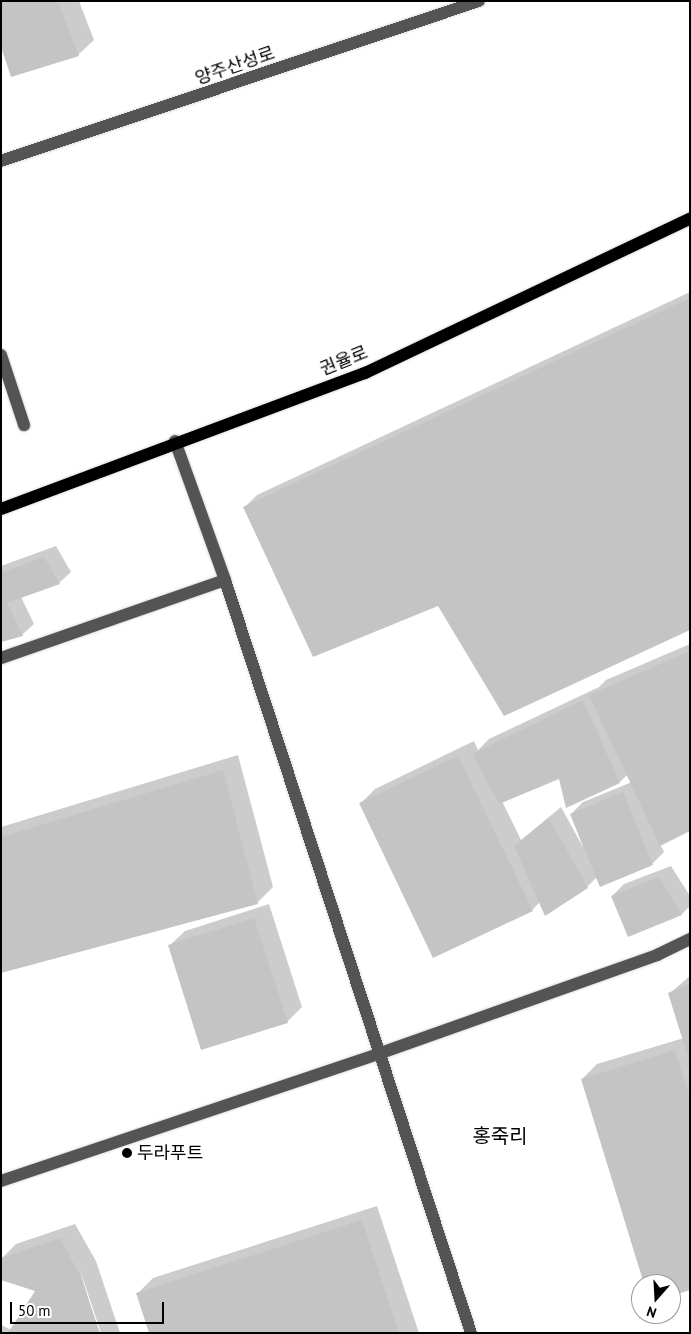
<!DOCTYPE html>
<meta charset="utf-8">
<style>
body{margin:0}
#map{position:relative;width:691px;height:1334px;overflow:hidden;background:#fff;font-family:"PT Sans","Noto Sans KR",sans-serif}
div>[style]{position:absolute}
.shadow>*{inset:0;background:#0003}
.building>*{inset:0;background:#c4c4c4}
.roads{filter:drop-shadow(0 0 1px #dbdbdb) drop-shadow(0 0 1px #dbdbdb)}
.minor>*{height:12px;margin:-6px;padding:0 6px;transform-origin:6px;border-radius:6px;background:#545454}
.major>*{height:12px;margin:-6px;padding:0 6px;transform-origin:6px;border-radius:6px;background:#000}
.dots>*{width:14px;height:14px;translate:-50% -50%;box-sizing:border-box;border:2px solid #fff;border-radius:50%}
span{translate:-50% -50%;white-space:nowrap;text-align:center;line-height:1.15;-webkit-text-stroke:5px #fff;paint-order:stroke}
.street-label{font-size:18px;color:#000}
.poi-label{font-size:18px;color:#000}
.left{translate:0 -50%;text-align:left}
.quarter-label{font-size:20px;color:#000}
.frame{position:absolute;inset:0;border:2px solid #000;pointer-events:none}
.north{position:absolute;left:631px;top:1274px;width:50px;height:50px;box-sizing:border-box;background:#fff;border:1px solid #999;border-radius:50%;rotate:199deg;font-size:14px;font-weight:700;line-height:20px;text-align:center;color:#000}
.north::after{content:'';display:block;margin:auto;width:18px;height:22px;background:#000;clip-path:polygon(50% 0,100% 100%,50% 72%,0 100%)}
.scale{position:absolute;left:10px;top:1302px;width:154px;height:22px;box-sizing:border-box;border:2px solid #000;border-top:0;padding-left:6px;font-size:15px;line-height:18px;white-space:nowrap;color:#000;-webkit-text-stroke:4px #fff;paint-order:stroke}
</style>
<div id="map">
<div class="shadow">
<div style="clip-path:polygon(1px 1px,79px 1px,94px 40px,78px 55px)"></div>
<div style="clip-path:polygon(690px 292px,690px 628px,439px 604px,245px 507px,257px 495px)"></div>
<div style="clip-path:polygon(56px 546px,71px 572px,59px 583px,21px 597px,34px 624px,22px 635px,1px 641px,1px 566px)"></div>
<div style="clip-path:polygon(evenodd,690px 644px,690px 830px,660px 844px,664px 852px,652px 864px,597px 877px,587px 887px,540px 902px,532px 910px,360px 804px,375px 789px,474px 741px,478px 750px,489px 739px,599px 687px,606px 680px,690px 644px,628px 774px,632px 782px,583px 802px,571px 814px,583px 847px,561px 807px,521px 840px,502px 801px,560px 777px,567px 806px,620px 782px,628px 774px)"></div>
<div style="clip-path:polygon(238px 755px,273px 887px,257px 903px,1px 971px,1px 827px)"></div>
<div style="clip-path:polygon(671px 866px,690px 896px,690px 906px,682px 914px,628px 935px,612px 896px,624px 884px)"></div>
<div style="clip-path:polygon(269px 904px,302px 1007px,287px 1022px,169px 946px,185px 931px)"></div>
<div style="clip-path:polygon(690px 976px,690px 1289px,671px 1294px,671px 1284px,645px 1284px,582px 1079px,597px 1064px,684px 1038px,670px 993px)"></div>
<div style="clip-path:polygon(377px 1206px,419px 1333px,151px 1333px,138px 1293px,153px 1278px)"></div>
<div style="clip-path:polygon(75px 1224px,96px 1261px,120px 1333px,101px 1333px,80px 1270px,98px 1333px,1px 1333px,1px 1325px,12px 1330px,37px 1291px,1px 1259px,16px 1244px)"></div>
</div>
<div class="building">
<div style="clip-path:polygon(1px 1px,58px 1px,79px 56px,11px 77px,1px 47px)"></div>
<div style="clip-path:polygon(690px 298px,690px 630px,504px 716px,438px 606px,313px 657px,243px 507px)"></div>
<div style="clip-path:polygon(44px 557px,60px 584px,7px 603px,23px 636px,1px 642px,1px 573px)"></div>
<div style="clip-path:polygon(690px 651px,690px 831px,660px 846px,589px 695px)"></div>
<div style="clip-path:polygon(583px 700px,620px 783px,566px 808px,559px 779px,499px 804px,472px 754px)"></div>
<div style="clip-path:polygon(458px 756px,533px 911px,433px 958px,359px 803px)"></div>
<div style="clip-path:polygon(223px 770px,258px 904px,1px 973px,1px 837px)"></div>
<div style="clip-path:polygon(623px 792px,653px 865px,600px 887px,570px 814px)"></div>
<div style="clip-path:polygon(549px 818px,588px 888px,545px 916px,514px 846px)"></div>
<div style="clip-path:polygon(659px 877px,682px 915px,628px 937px,611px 896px)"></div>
<div style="clip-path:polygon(254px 918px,288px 1023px,201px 1050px,168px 945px)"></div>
<div style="clip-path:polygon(690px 984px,690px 1060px,689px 1060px,668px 993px)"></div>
<div style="clip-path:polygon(675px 1050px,690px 1099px,690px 1290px,671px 1296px,671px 1284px,644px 1284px,581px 1079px)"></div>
<div style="clip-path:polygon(362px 1220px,399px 1333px,149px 1333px,136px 1293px)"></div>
<div style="clip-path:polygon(60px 1238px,81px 1277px,100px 1333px,8px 1333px,35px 1291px,1px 1280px,1px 1258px)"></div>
</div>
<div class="roads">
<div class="minor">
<div style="left:1px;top:161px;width:504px;rotate:-18.51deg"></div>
<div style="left:1px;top:355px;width:74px;rotate:71.8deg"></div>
<div style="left:175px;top:441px;width:148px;rotate:70.2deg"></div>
<div style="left:225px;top:580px;width:792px;rotate:71.91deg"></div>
<div style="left:1px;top:658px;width:237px;rotate:-19.2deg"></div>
<div style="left:1px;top:1181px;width:398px;rotate:-18.6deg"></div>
<div style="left:378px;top:1054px;width:296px;rotate:-19.5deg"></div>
<div style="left:657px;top:955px;width:37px;rotate:-26deg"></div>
</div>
<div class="major">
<div style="left:1px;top:509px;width:389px;rotate:-20.5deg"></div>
<div style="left:365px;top:373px;width:360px;rotate:-25.4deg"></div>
</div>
</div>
<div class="dots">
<div style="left:127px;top:1153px;background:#000"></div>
</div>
<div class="street-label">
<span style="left:235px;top:66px;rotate:-19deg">양주산성로</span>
<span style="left:344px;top:361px;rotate:-22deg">권율로</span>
</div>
<div class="poi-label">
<span class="left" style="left:137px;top:1153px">두라푸트</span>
</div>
<div class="quarter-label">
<span style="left:500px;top:1136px">홍죽리</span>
</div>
<div class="frame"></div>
<div class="north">N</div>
<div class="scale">50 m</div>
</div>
